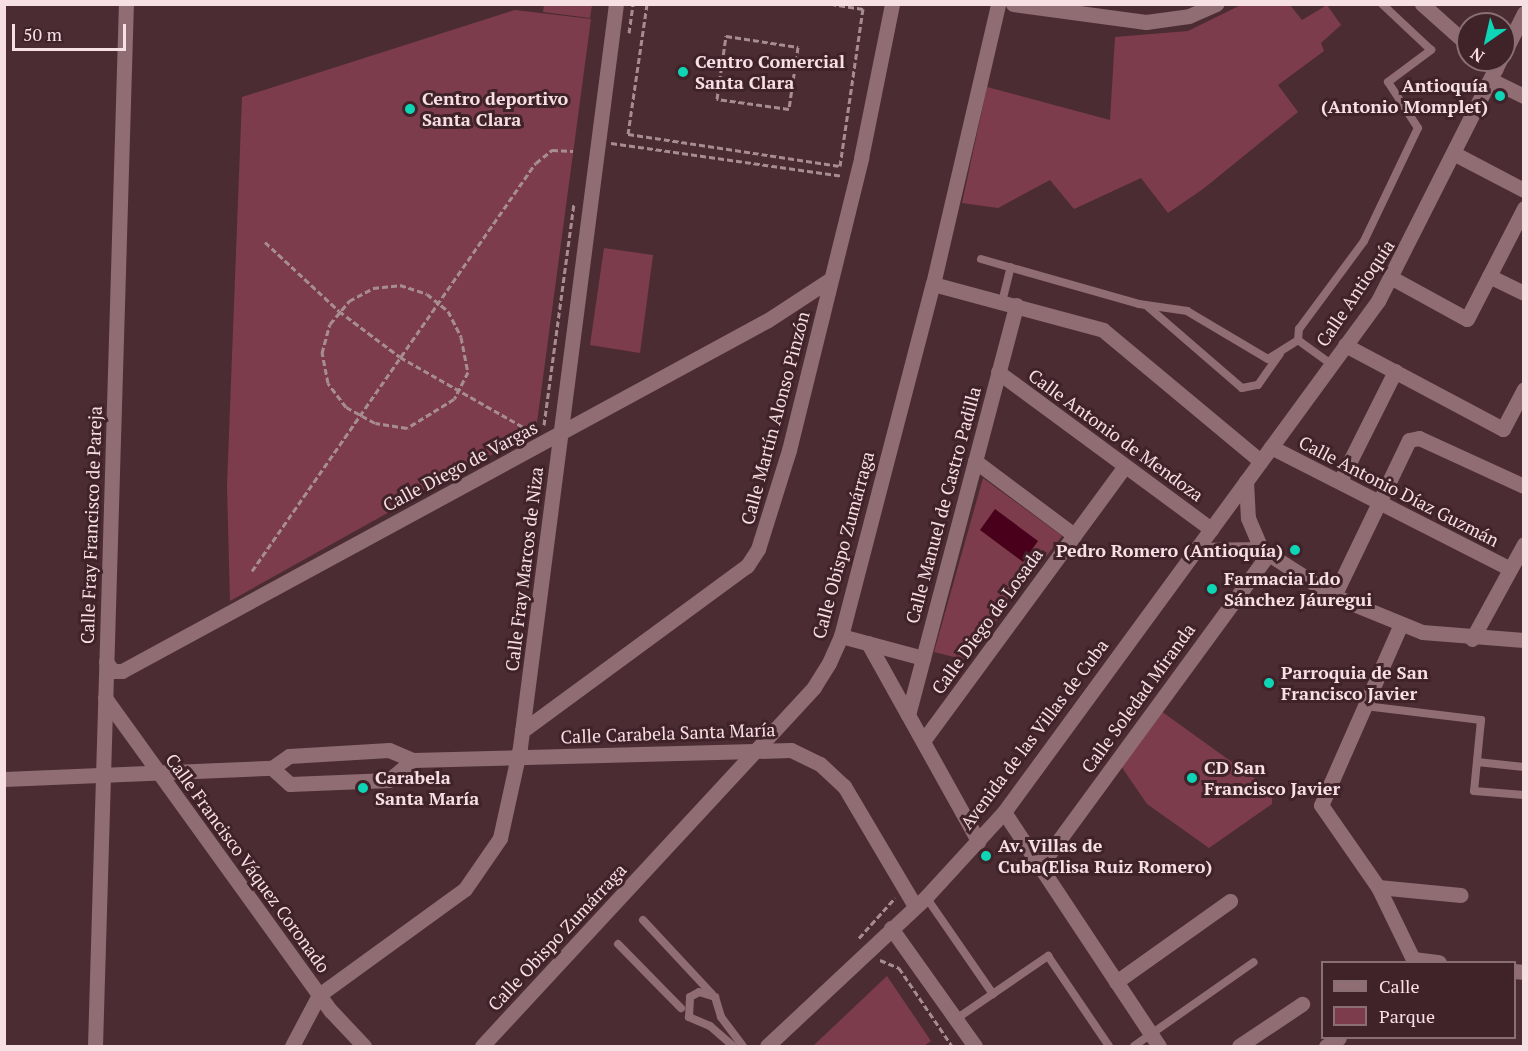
<!DOCTYPE html>
<meta charset="utf-8">
<style>
body{margin:0}
#map{position:relative;width:1528px;height:1051px;overflow:hidden;background:#4b2c33;font-family:"PT Serif",serif}
div>[style]{position:absolute}
.green>*{inset:0;background:#7d3c4c}
.water>*{inset:0;background:#48001b}
.path>*{height:3px;margin-top:-1.5px;transform-origin:0;background:repeating-linear-gradient(90deg,#a78d92 0 6px,transparent 0 9px)}
.lane>*{height:8px;margin:-4px;padding:0 4px;transform-origin:4px;border-radius:4px;background:#906c73}
.street>*{height:15px;margin:-7.5px;padding:0 7.5px;transform-origin:7.5px;border-radius:7.5px;background:#906c73}
.secondary>*{height:15px;margin:-7.5px;padding:0 7.5px;transform-origin:7.5px;border-radius:7.5px;background:#906c73}
.dots>*{width:16px;height:16px;translate:-50% -50%;box-sizing:border-box;border:3px solid #402229;border-radius:50%}
span{translate:-50% -50%;white-space:nowrap;text-align:center;line-height:1.15;-webkit-text-stroke:6px #402229;paint-order:stroke}
.poi-label{font-size:18px;color:#f6e0e4;font-weight:700}
.left{translate:0 -50%;text-align:left}
.right{translate:-100% -50%;text-align:right}
.street-label{font-size:18px;color:#f6e0e4}
.frame{position:absolute;inset:0;border:6px solid #f6e0e4;pointer-events:none}
.legend{position:absolute;left:1321px;top:961px;width:195px;height:78px;box-sizing:border-box;background:#402229;border:2px solid #896e74;margin:0;padding:8px 10px;list-style:none;font-size:18px;color:#f6e0e4}
.legend li{display:flex;align-items:center;gap:12px;height:30px}
.legend b{width:30px;border:2px solid #896e74}
.north{position:absolute;left:1456px;top:12px;width:60px;height:60px;box-sizing:border-box;background:#402229;border:2px solid #896e74;border-radius:50%;rotate:214deg;font-size:16px;font-weight:700;line-height:24px;text-align:center;color:#f6e0e4}
.north::after{content:'';display:block;margin:auto;width:21px;height:27px;background:#0dd5b5;clip-path:polygon(50% 0,100% 100%,50% 72%,0 100%)}
.scale{position:absolute;left:12px;top:24px;width:114px;height:27px;box-sizing:border-box;border:3px solid #f6e0e4;border-top:0;padding-left:8px;font-size:18px;line-height:21px;white-space:nowrap;color:#f6e0e4;-webkit-text-stroke:4px #402229;paint-order:stroke}
</style>
<div id="map">
<div class="green">
<div style="clip-path:polygon(544px 5px,592px 5px,590px 18px,543px 12px)"></div>
<div style="clip-path:polygon(1241px 5px,1290px 5px,1302px 20px,1327px 5px,1341px 25px,1321px 43px,1324px 51px,1278px 85px,1298px 112px,1203px 189px,1168px 213px,1141px 178px,1074px 209px,1050px 180px,998px 208px,962px 203px,987px 87px,1110px 120px,1115px 37px,1188px 31px)"></div>
<div style="clip-path:polygon(515px 10px,591px 19px,536px 430px,230px 601px,227px 486px,242px 97px)"></div>
<div style="clip-path:polygon(604px 248px,653px 255px,640px 353px,590px 345px)"></div>
<div style="clip-path:polygon(983px 478px,1062px 536px,966px 660px,934px 652px)"></div>
<div style="clip-path:polygon(1161px 711px,1272px 791px,1272px 804px,1209px 848px,1147px 804px,1121px 766px)"></div>
<div style="clip-path:polygon(887px 976px,931px 1041px,924px 1046px,813px 1046px)"></div>
</div>
<div class="water">
<div style="clip-path:polygon(995px 509px,1038px 541px,1023px 562px,980px 530px)"></div>
</div>
<div class="path">
<div style="left:647px;top:4px;width:131px;rotate:98.3deg"></div>
<div style="left:628px;top:134px;width:214px;rotate:8.6deg"></div>
<div style="left:840px;top:166px;width:159px;rotate:-81.7deg"></div>
<div style="left:863px;top:9px;width:30px;rotate:-171deg"></div>
<div style="left:629px;top:33px;width:29px;rotate:-82deg"></div>
<div style="left:726px;top:36px;width:73px;rotate:8.7deg"></div>
<div style="left:798px;top:47px;width:63px;rotate:98.3deg"></div>
<div style="left:789px;top:109px;width:73px;rotate:-172.1deg"></div>
<div style="left:717px;top:99px;width:64px;rotate:-81.9deg"></div>
<div style="left:611px;top:143px;width:233px;rotate:8.1deg"></div>
<div style="left:265px;top:242px;width:101px;rotate:43deg"></div>
<div style="left:339px;top:311px;width:76px;rotate:37deg"></div>
<div style="left:400px;top:357px;width:152px;rotate:29.6deg"></div>
<div style="left:400px;top:285px;width:28px;rotate:18deg"></div>
<div style="left:427px;top:294px;width:27px;rotate:39deg"></div>
<div style="left:448px;top:311px;width:29px;rotate:63deg"></div>
<div style="left:461px;top:337px;width:36px;rotate:79deg"></div>
<div style="left:468px;top:372px;width:30px;rotate:117deg"></div>
<div style="left:454px;top:399px;width:55px;rotate:148.3deg"></div>
<div style="left:407px;top:428px;width:32px;rotate:-171deg"></div>
<div style="left:375px;top:423px;width:33px;rotate:-151deg"></div>
<div style="left:346px;top:407px;width:30px;rotate:-127deg"></div>
<div style="left:328px;top:383px;width:31px;rotate:-101deg"></div>
<div style="left:322px;top:353px;width:30px;rotate:-75deg"></div>
<div style="left:330px;top:324px;width:30px;rotate:-50deg"></div>
<div style="left:349px;top:301px;width:27px;rotate:-28deg"></div>
<div style="left:373px;top:288px;width:27px;rotate:-6deg"></div>
<div style="left:544px;top:425px;width:224px;rotate:-82.3deg"></div>
<div style="left:252px;top:571px;width:497px;rotate:-55.2deg"></div>
<div style="left:536px;top:163px;width:21px;rotate:-39deg"></div>
<div style="left:552px;top:150px;width:21px;rotate:3deg"></div>
<div style="left:859px;top:938px;width:54px;rotate:-48deg"></div>
<div style="left:880px;top:960px;width:21px;rotate:23deg"></div>
<div style="left:899px;top:968px;width:94px;rotate:55.8deg"></div>
</div>
<div class="lane">
<div style="left:981px;top:259px;width:164px;rotate:15.9deg"></div>
<div style="left:1139px;top:304px;width:49px;rotate:8.3deg"></div>
<div style="left:1187px;top:311px;width:94px;rotate:30.7deg"></div>
<div style="left:1268px;top:359px;width:36px;rotate:-32deg"></div>
<div style="left:1002px;top:302px;width:36px;rotate:-76deg"></div>
<div style="left:1147px;top:306px;width:125px;rotate:40.8deg"></div>
<div style="left:1242px;top:388px;width:16px;rotate:-11deg"></div>
<div style="left:1258px;top:385px;width:38px;rotate:-55deg"></div>
<div style="left:1331px;top:364px;width:41px;rotate:-144deg"></div>
<div style="left:1298px;top:340px;width:11px;rotate:-85deg"></div>
<div style="left:1299px;top:329px;width:109px;rotate:-53.5deg"></div>
<div style="left:1364px;top:241px;width:125px;rotate:-64.5deg"></div>
<div style="left:1418px;top:128px;width:55px;rotate:-123.1deg"></div>
<div style="left:1388px;top:82px;width:54px;rotate:-36.7deg"></div>
<div style="left:1431px;top:50px;width:67px;rotate:-136.8deg"></div>
<div style="left:1365px;top:706px;width:117px;rotate:6.9deg"></div>
<div style="left:1481px;top:720px;width:71px;rotate:95.6deg"></div>
<div style="left:1474px;top:791px;width:50px;rotate:4.6deg"></div>
<div style="left:1477px;top:762px;width:47px;rotate:6.1deg"></div>
<div style="left:926px;top:897px;width:118px;rotate:55.4deg"></div>
<div style="left:643px;top:920px;width:101px;rotate:47deg"></div>
<div style="left:618px;top:944px;width:90px;rotate:45.5deg"></div>
<div style="left:956px;top:1019px;width:112px;rotate:-34.4deg"></div>
<div style="left:1048px;top:956px;width:109px;rotate:55.9deg"></div>
<div style="left:733px;top:1046px;width:30px;rotate:-139deg"></div>
<div style="left:710px;top:1026px;width:23px;rotate:-157deg"></div>
<div style="left:689px;top:1017px;width:20px;rotate:-87deg"></div>
<div style="left:690px;top:997px;width:10px;rotate:-29deg"></div>
<div style="left:699px;top:992px;width:17px;rotate:17deg"></div>
<div style="left:715px;top:997px;width:21px;rotate:73deg"></div>
<div style="left:721px;top:1017px;width:36px;rotate:53deg"></div>
<div style="left:1134px;top:1046px;width:146px;rotate:-35deg"></div>
</div>
<div class="street">
<div style="left:1013px;top:4px;width:134px;rotate:7.7deg"></div>
<div style="left:1146px;top:22px;width:43px;rotate:-7.9deg"></div>
<div style="left:1189px;top:16px;width:30px;rotate:-24deg"></div>
<div style="left:1422px;top:4px;width:62px;rotate:41.7deg"></div>
<div style="left:1486px;top:60px;width:13px;rotate:42deg"></div>
<div style="left:1491px;top:80px;width:37px;rotate:26deg"></div>
<div style="left:1455px;top:154px;width:78px;rotate:27.6deg"></div>
<div style="left:1489px;top:276px;width:39px;rotate:26deg"></div>
<div style="left:1392px;top:278px;width:85px;rotate:28.7deg"></div>
<div style="left:1467px;top:319px;width:125px;rotate:-62.8deg"></div>
<div style="left:933px;top:284px;width:176px;rotate:15.1deg"></div>
<div style="left:1103px;top:330px;width:204px;rotate:39.8deg"></div>
<div style="left:1345px;top:345px;width:179px;rotate:28deg"></div>
<div style="left:1503px;top:429px;width:45px;rotate:-62.3deg"></div>
<div style="left:998px;top:372px;width:265px;rotate:36.4deg"></div>
<div style="left:1271px;top:447px;width:268px;rotate:27deg"></div>
<div style="left:975px;top:461px;width:124px;rotate:36.8deg"></div>
<div style="left:1340px;top:481px;width:123px;rotate:-63.4deg"></div>
<div style="left:1334px;top:596px;width:173px;rotate:-64.3deg"></div>
<div style="left:1409px;top:440px;width:10px;rotate:-11deg"></div>
<div style="left:1419px;top:438px;width:115px;rotate:24.6deg"></div>
<div style="left:1401px;top:624px;width:198px;rotate:113.8deg"></div>
<div style="left:1321px;top:805px;width:100px;rotate:55.2deg"></div>
<div style="left:1378px;top:887px;width:83px;rotate:5.5deg"></div>
<div style="left:841px;top:636px;width:85px;rotate:15deg"></div>
<div style="left:1472px;top:639px;width:108px;rotate:-61.3deg"></div>
<div style="left:868px;top:643px;width:227px;rotate:60.9deg"></div>
<div style="left:106px;top:662px;width:11px;rotate:52deg"></div>
<div style="left:113px;top:671px;width:9px"></div>
<div style="left:122px;top:671px;width:735px;rotate:-28.52deg"></div>
<div style="left:768px;top:320px;width:75px;rotate:-33.1deg"></div>
<div style="left:105px;top:698px;width:386px;rotate:54.2deg"></div>
<div style="left:331px;top:1011px;width:48px;rotate:46.7deg"></div>
<div style="left:908px;top:715px;width:424px;rotate:-75.2deg"></div>
<div style="left:522px;top:731px;width:279px;rotate:-36.3deg"></div>
<div style="left:747px;top:566px;width:20px;rotate:-57deg"></div>
<div style="left:758px;top:549px;width:104px;rotate:-72.6deg"></div>
<div style="left:789px;top:450px;width:301px;rotate:-76.1deg"></div>
<div style="left:861px;top:158px;width:157px;rotate:-78.6deg"></div>
<div style="left:923px;top:741px;width:341px;rotate:-53.7deg"></div>
<div style="left:272px;top:768px;width:21px;rotate:-35deg"></div>
<div style="left:289px;top:756px;width:100px;rotate:-3.4deg"></div>
<div style="left:389px;top:750px;width:26px;rotate:23deg"></div>
<div style="left:4px;top:779px;width:268px;rotate:-2.4deg"></div>
<div style="left:272px;top:768px;width:24px;rotate:42deg"></div>
<div style="left:290px;top:784px;width:99px;rotate:-2.3deg"></div>
<div style="left:389px;top:780px;width:31px;rotate:-40deg"></div>
<div style="left:413px;top:760px;width:378px;rotate:-1.5deg"></div>
<div style="left:791px;top:750px;width:32px;rotate:26deg"></div>
<div style="left:820px;top:764px;width:33px;rotate:43deg"></div>
<div style="left:844px;top:786px;width:139px;rotate:59.4deg"></div>
<div style="left:1004px;top:812px;width:281px;rotate:56.5deg"></div>
<div style="left:1040px;top:866px;width:386px;rotate:-53.8deg"></div>
<div style="left:1378px;top:887px;width:80px;rotate:64.1deg"></div>
<div style="left:1413px;top:959px;width:26px;rotate:7deg"></div>
<div style="left:891px;top:928px;width:145px;rotate:54.6deg"></div>
<div style="left:1514px;top:971px;width:10px;rotate:6deg"></div>
<div style="left:1116px;top:982px;width:140px;rotate:-35.4deg"></div>
<div style="left:95px;top:1046px;width:1042px;rotate:-88.3deg"></div>
<div style="left:292px;top:1046px;width:58px;rotate:-62.1deg"></div>
<div style="left:319px;top:995px;width:180px;rotate:-36deg"></div>
<div style="left:465px;top:889px;width:62px;rotate:-55.5deg"></div>
<div style="left:500px;top:838px;width:93px;rotate:-77.6deg"></div>
<div style="left:520px;top:747px;width:749px;rotate:-82.64deg"></div>
<div style="left:482px;top:1046px;width:489px;rotate:-47.2deg"></div>
<div style="left:814px;top:687px;width:28px;rotate:-58deg"></div>
<div style="left:829px;top:663px;width:30px;rotate:-66deg"></div>
<div style="left:841px;top:636px;width:364px;rotate:-75.4deg"></div>
<div style="left:933px;top:284px;width:287px;rotate:-76.9deg"></div>
<div style="left:1239px;top:1046px;width:76px;rotate:-33.7deg"></div>
<div style="left:1326px;top:1046px;width:15px;rotate:-32deg"></div>
</div>
<div class="secondary">
<div style="left:1504px;top:53px;width:45px;rotate:-63.4deg"></div>
<div style="left:1246px;top:481px;width:37px;rotate:87deg"></div>
<div style="left:1248px;top:518px;width:34px;rotate:67deg"></div>
<div style="left:1261px;top:549px;width:87px;rotate:32.8deg"></div>
<div style="left:1334px;top:596px;width:95px;rotate:22.2deg"></div>
<div style="left:1422px;top:632px;width:102px;rotate:4.5deg"></div>
<div style="left:1196px;top:550px;width:65px;rotate:-0.9deg"></div>
<div style="left:767px;top:1046px;width:218px;rotate:-43.1deg"></div>
<div style="left:926px;top:897px;width:115px;rotate:-47.5deg"></div>
<div style="left:1004px;top:812px;width:633px;rotate:-53.8deg"></div>
<div style="left:1378px;top:301px;width:270px;rotate:-63.2deg"></div>
</div>
<div class="dots">
<div style="left:683px;top:72px;background:#0dd5b5"></div>
<div style="left:1500px;top:96px;background:#0dd5b5"></div>
<div style="left:410px;top:109px;background:#0dd5b5"></div>
<div style="left:1295px;top:550px;background:#0dd5b5"></div>
<div style="left:1212px;top:589px;background:#0dd5b5"></div>
<div style="left:1269px;top:683px;background:#0dd5b5"></div>
<div style="left:1192px;top:778px;background:#0dd5b5"></div>
<div style="left:363px;top:788px;background:#0dd5b5"></div>
<div style="left:986px;top:856px;background:#0dd5b5"></div>
</div>
<div class="poi-label">
<span class="left" style="left:695px;top:72px">Centro Comercial<br>Santa Clara</span>
<span class="right" style="left:1488px;top:96px">Antioquía<br>(Antonio Momplet)</span>
<span class="left" style="left:422px;top:109px">Centro deportivo<br>Santa Clara</span>
<span class="right" style="left:1283px;top:550px">Pedro Romero (Antioquía)</span>
<span class="left" style="left:1224px;top:589px">Farmacia Ldo<br>Sánchez Jáuregui</span>
<span class="left" style="left:1281px;top:683px">Parroquia de San<br>Francisco Javier</span>
<span class="left" style="left:1204px;top:778px">CD San<br>Francisco Javier</span>
<span class="left" style="left:375px;top:788px">Carabela<br>Santa María</span>
<span class="left" style="left:998px;top:856px">Av. Villas de<br>Cuba(Elisa Ruiz Romero)</span>
</div>
<div class="street-label">
<span style="left:1355px;top:293px;rotate:-56deg">Calle Antioquía</span>
<span style="left:775px;top:418px;rotate:-75deg">Calle Martín Alonso Pinzón</span>
<span style="left:1116px;top:435px;rotate:36deg">Calle Antonio de Mendoza</span>
<span style="left:460px;top:466px;rotate:-28deg">Calle Diego de Vargas</span>
<span style="left:1399px;top:491px;rotate:27deg">Calle Antonio Díaz Guzmán</span>
<span style="left:943px;top:505px;rotate:-75deg">Calle Manuel de Castro Padilla</span>
<span style="left:91px;top:525px;rotate:-88deg">Calle Fray Francisco de Pareja</span>
<span style="left:843px;top:545px;rotate:-75deg">Calle Obispo Zumárraga</span>
<span style="left:524px;top:569px;rotate:-83deg">Calle Fray Marcos de Niza</span>
<span style="left:987px;top:621px;rotate:-54deg">Calle Diego de Losada</span>
<span style="left:1138px;top:698px;rotate:-54deg">Calle Soledad Miranda</span>
<span style="left:668px;top:733px;rotate:-2deg">Calle Carabela Santa María</span>
<span style="left:1034px;top:734px;rotate:-53deg">Avenida de las Villas de Cuba</span>
<span style="left:248px;top:863px;rotate:54deg">Calle Francisco Váquez Coronado</span>
<span style="left:557px;top:937px;rotate:-47deg">Calle Obispo Zumárraga</span>
</div>
<div class="frame"></div>
<ul class="legend">
<li><b style="height:8px;background:#906c73"></b>Calle</li>
<li><b style="height:16px;background:#7d3c4c"></b>Parque</li>
</ul>
<div class="north">N</div>
<div class="scale">50 m</div>
</div>
